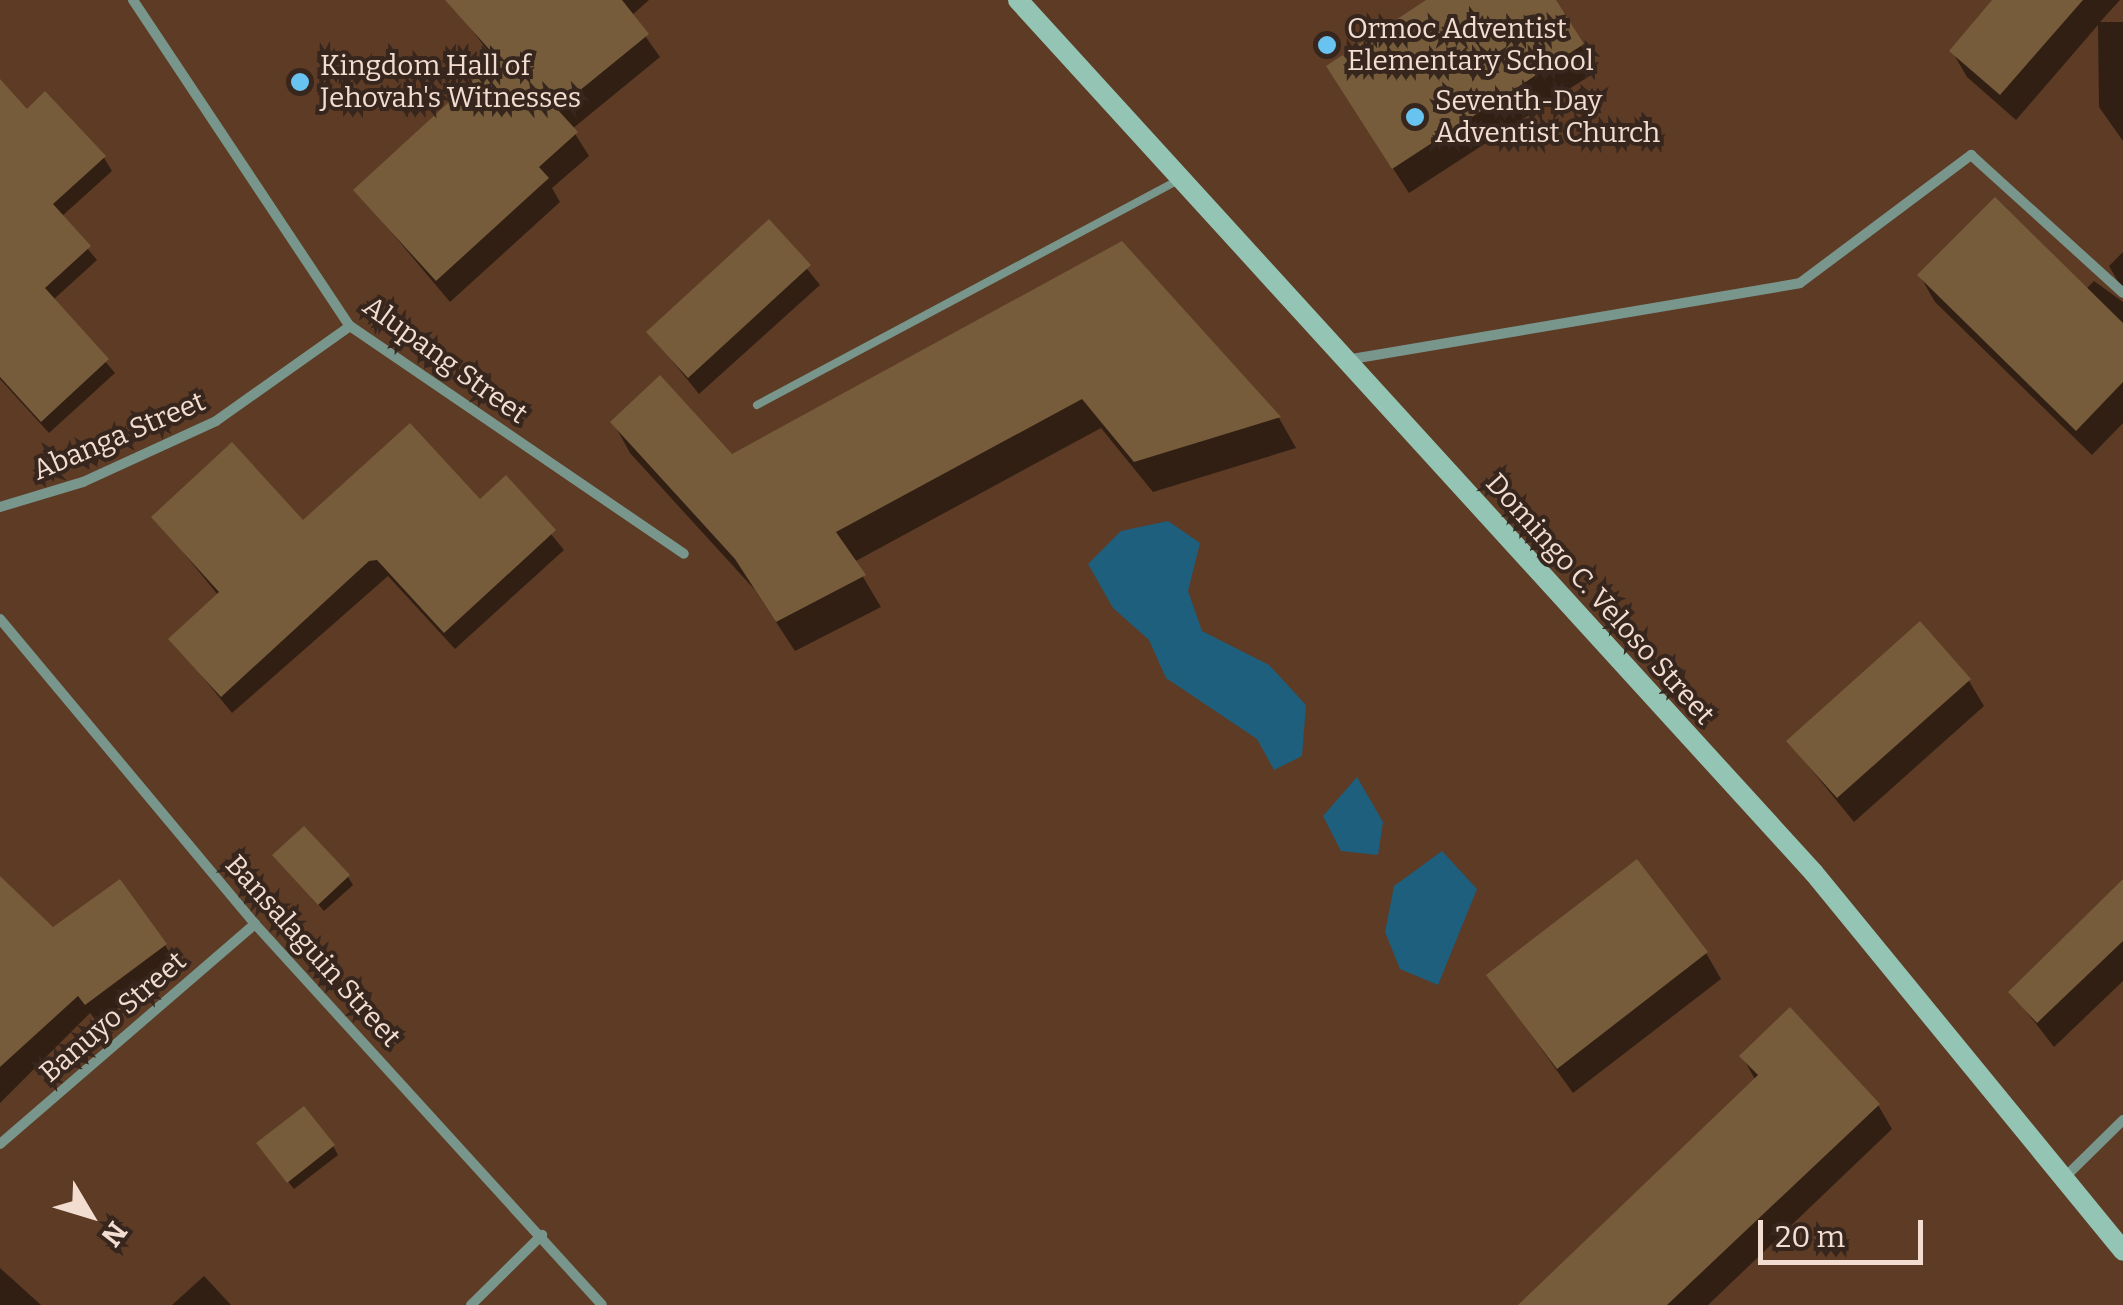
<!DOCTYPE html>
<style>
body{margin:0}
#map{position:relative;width:2123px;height:1305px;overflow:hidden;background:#5d3b25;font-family:Bitter,serif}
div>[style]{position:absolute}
.water>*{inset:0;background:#1d5f7d}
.shadow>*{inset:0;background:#0007}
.building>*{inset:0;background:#765c3a}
.service>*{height:8px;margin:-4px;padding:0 4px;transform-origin:4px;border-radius:4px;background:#78968c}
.minor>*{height:10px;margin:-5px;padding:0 5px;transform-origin:5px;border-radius:5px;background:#78968c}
.secondary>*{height:20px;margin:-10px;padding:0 10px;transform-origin:10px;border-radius:10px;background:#94c4b4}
.dots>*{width:28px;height:28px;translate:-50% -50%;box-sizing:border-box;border:5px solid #36261d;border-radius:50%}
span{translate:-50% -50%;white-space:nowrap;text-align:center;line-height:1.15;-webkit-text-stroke:8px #36261d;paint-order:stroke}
.poi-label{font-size:28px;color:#f3ddd1}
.left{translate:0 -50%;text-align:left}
.street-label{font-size:28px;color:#f3ddd1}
.north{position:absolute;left:40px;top:1165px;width:100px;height:100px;-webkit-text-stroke:8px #36261d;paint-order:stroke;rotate:128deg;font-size:28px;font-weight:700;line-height:40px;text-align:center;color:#f3ddd1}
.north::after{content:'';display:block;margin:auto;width:35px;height:45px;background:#f3ddd1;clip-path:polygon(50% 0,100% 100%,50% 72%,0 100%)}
.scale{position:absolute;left:1758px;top:1220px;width:165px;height:45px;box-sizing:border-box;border:5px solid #f3ddd1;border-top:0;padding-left:12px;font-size:30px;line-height:35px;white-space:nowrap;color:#f3ddd1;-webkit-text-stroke:8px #36261d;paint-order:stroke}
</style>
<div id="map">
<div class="water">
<div style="clip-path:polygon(1168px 521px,1200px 543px,1188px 591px,1202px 631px,1269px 665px,1306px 705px,1302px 756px,1274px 770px,1257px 739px,1166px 678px,1149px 640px,1113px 608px,1088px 564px,1121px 531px)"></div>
<div style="clip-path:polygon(1357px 777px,1383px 822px,1378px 855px,1341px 851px,1323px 816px)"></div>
<div style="clip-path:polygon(1442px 851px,1477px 889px,1438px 985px,1400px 969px,1385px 932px,1394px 886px)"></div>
</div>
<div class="shadow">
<div style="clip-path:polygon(475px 0,649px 0,631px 16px,660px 57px,572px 129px,589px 156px,552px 188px,560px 202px,450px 302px,356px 190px,496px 62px,460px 14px)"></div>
<div style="clip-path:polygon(1431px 0,1553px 0,1597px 71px,1409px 193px,1344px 93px)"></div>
<div style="clip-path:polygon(1995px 0,2120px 0,2100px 22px,2123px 22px,2123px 141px,2099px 107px,2098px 25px,2016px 120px,1967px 77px,1952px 51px)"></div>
<div style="clip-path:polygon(0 96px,104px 158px,112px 171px,61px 217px,97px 260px,53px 300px,115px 373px,49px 433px,0 379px)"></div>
<div style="clip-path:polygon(769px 222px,820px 285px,699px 394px,649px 332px)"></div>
<div style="clip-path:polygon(1121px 245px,1279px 418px,1296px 448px,1153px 492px,1101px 428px,854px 562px,881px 607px,795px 651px,755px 590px,630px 453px,613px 422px,732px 457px)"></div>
<div style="clip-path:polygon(2123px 252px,2123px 290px,2109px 266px)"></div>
<div style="clip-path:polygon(1920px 276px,2085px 290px,2094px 281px,2123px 302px,2123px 423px,2092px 455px,1935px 302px)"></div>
<div style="clip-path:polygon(506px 479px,564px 550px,455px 649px,388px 576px,232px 713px,172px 639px,219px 596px,154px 517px,303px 524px,480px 502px)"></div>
<div style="clip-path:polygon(1969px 681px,1984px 706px,1854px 822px,1789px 742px)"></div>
<div style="clip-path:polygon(275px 856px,348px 877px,353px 885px,324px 911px)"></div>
<div style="clip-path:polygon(0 880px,53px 931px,165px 945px,176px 964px,98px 1023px,90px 1013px,0 1103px)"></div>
<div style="clip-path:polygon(2123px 887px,2123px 981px,2054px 1047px,2011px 992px)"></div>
<div style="clip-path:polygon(1706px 953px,1721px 979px,1573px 1093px,1489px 976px)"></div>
<div style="clip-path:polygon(1742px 1056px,1878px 1105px,1892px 1129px,1708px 1305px,1522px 1305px,1756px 1081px)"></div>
<div style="clip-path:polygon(333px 1146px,338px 1155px,294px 1189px,264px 1151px)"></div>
<div style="clip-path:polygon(0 1268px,41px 1305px,0 1305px)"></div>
<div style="clip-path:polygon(204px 1276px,231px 1305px,172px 1305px)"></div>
</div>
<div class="building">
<div style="clip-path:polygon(445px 0,622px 0,649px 34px,557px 109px,578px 132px,539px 167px,549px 178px,436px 281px,353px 190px,497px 58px)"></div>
<div style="clip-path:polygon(1426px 0,1556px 0,1584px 44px,1392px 169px,1326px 66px)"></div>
<div style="clip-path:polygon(1992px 0,2083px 0,2000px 95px,1949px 51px)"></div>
<div style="clip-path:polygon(0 79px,27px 109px,45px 91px,106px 156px,53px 204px,91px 246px,45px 288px,109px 359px,41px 422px,0 377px)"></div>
<div style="clip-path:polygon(1995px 197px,2123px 323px,2123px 382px,2076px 431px,1917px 275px)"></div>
<div style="clip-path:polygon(769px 219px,811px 265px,688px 378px,646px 332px)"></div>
<div style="clip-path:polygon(1122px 241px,1281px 417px,1134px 462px,1082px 399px,836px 532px,866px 575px,776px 622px,735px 559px,610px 422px,660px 375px,732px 454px)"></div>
<div style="clip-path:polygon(410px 423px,480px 499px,506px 475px,556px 530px,444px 633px,377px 560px,369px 561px,221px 697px,168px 639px,219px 592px,151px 517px,232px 442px,303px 520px)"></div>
<div style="clip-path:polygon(1920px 621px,1971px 679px,1837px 798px,1786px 741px)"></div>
<div style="clip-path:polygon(304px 826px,350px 875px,318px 905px,272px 855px)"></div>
<div style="clip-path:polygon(1637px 859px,1708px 952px,1557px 1069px,1486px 975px)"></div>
<div style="clip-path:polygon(0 876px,53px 927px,120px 879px,167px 944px,85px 1005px,78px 996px,0 1067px)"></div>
<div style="clip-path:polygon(2123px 879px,2123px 941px,2037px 1023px,2008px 992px)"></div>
<div style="clip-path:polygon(1790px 1007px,1880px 1104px,1667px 1305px,1518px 1305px,1758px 1075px,1739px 1056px)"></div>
<div style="clip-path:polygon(304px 1106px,335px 1145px,287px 1183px,256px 1143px)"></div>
</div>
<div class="service">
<div style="left:757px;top:405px;width:480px;rotate:-28.1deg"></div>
</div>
<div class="minor">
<div style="left:133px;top:0;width:392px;rotate:56.4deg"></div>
<div style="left:350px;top:326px;width:404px;rotate:34.3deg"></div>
<div style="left:1346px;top:360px;width:460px;rotate:-9.6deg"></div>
<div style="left:1800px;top:283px;width:214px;rotate:-36.8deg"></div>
<div style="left:1971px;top:155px;width:205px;rotate:42.2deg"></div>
<div style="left:0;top:507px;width:87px;rotate:-16.8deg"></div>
<div style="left:83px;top:482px;width:146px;rotate:-24.6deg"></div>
<div style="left:216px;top:421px;width:164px;rotate:-35.3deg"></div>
<div style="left:0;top:619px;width:398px;rotate:50.1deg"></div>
<div style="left:255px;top:924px;width:515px;rotate:47.67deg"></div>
<div style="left:0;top:1144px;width:337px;rotate:-40.8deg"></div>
<div style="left:2061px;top:1181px;width:87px;rotate:-44.5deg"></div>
<div style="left:471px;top:1305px;width:100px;rotate:-44.6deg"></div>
</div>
<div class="secondary">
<div style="left:1018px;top:0;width:1181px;rotate:47.64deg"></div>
<div style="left:1814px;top:873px;width:488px;rotate:50.7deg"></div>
</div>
<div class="dots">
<div style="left:1327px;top:45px;background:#69c3f1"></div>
<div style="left:300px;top:82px;background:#69c3f1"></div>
<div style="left:1415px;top:117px;background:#69c3f1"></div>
</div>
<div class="poi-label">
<span class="left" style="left:1347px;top:45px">Ormoc Adventist<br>Elementary School</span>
<span class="left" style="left:320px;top:82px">Kingdom Hall of<br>Jehovah's Witnesses</span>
<span class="left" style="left:1435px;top:117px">Seventh-Day<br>Adventist Church</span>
</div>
<div class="street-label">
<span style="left:445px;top:360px;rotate:36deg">Alupang Street</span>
<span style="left:119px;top:436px;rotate:-23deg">Abanga Street</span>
<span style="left:1600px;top:599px;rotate:48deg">Domingo C. Veloso Street</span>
<span style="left:313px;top:951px;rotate:48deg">Bansalaguin Street</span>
<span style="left:113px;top:1017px;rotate:-41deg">Banuyo Street</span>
</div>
<div class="north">N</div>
<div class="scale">20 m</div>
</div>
